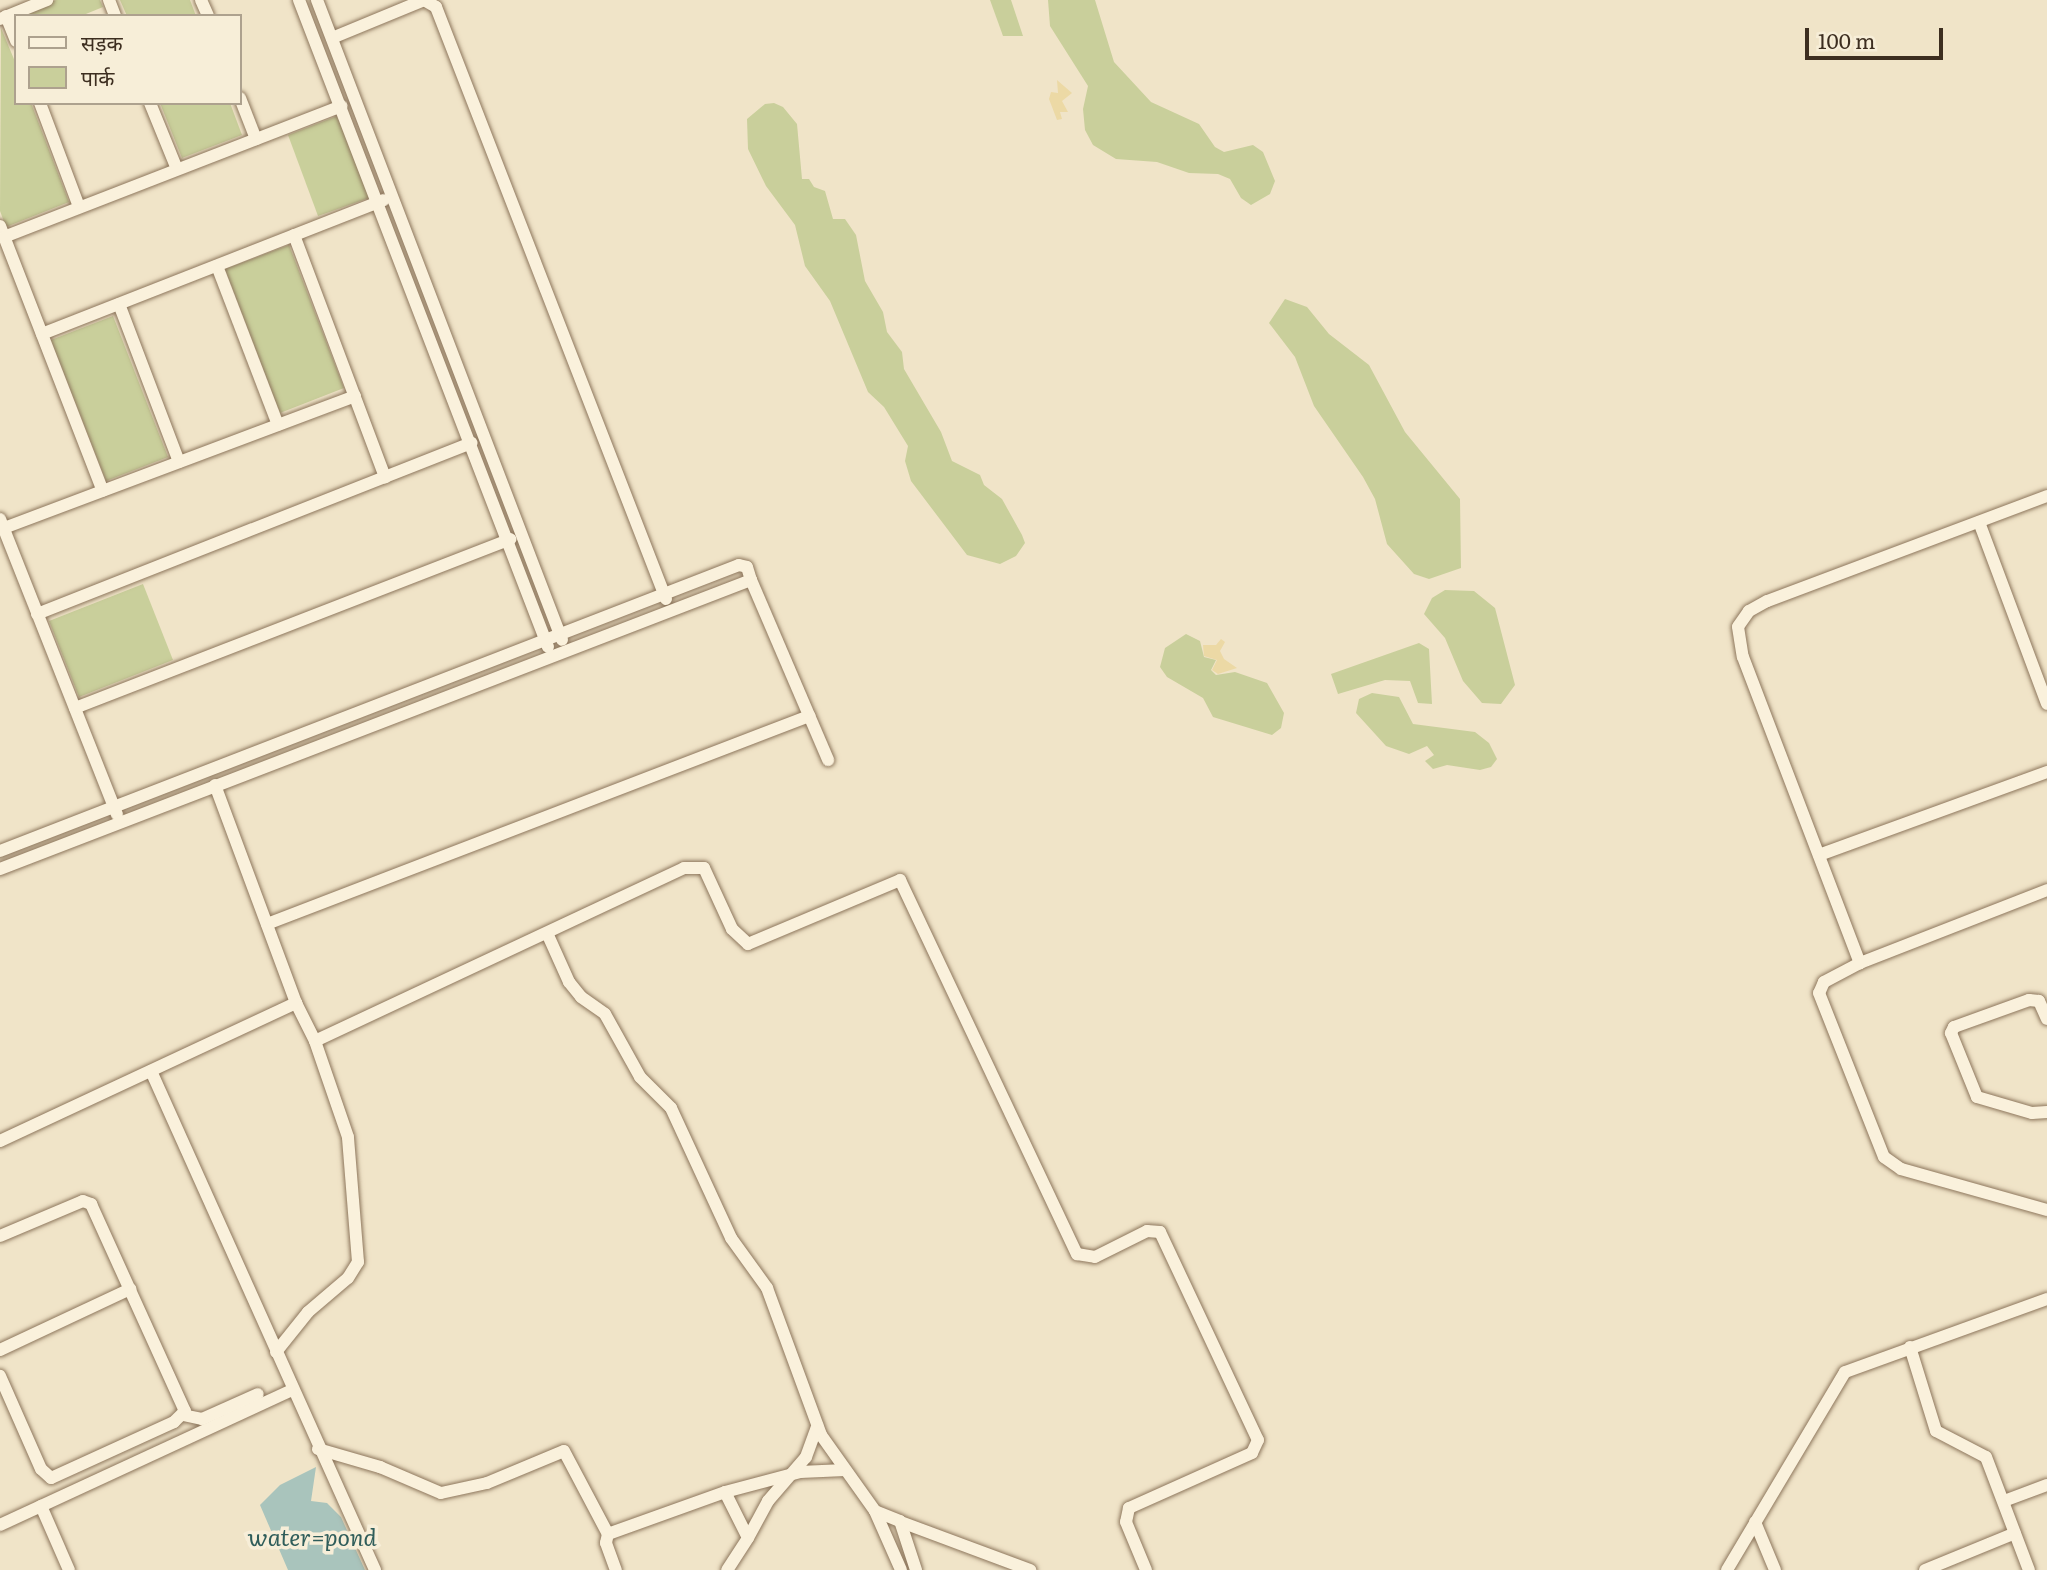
<!DOCTYPE html>
<meta charset="utf-8">
<style>
body{margin:0}
#map{position:relative;width:2047px;height:1570px;overflow:hidden;background:#f0e4c8;font-family:Literata,"Noto Sans Devanagari",serif}
div>[style]{position:absolute}
.green>*{inset:0;background:#c9cf9b}
.sand>*{inset:0;background:#ecd9a5}
.water>*{inset:0;background:#a9c4bc}
.roads{filter:drop-shadow(0 0 2px #8d765c) drop-shadow(0 0 2px #8d765c)}
.minor>*{height:12px;margin:-6px;padding:0 6px;transform-origin:6px;border-radius:6px;background:#faf1dc}
span{translate:-50% -50%;white-space:nowrap;text-align:center;line-height:1.15;-webkit-text-stroke:7px #f7eed8;paint-order:stroke}
.water-label{font-size:23px;color:#2f5d5a;font-style:italic}
.legend{position:absolute;left:14px;top:14px;width:228px;height:91px;box-sizing:border-box;background:#f7eed8;border:2px solid #ada18e;margin:0;padding:9px 12px;list-style:none;font-size:21px;color:#3d2e20}
.legend li{display:flex;align-items:center;gap:14px;height:35px}
.legend b{width:35px;border:2px solid #ada18e}
.scale{position:absolute;left:1805px;top:28px;width:138px;height:32px;box-sizing:border-box;border:4px solid #3d2e20;border-top:0;padding-left:9px;font-size:21px;line-height:24px;white-space:nowrap;color:#3d2e20;-webkit-text-stroke:5px #f7eed8;paint-order:stroke}
</style>
<div id="map">
<div class="green">
<div style="clip-path:polygon(56px 0,100px 0,103px 7px,81px 16px,16px 16px)"></div>
<div style="clip-path:polygon(120px 0,190px 0,196px 16px,127px 16px)"></div>
<div style="clip-path:polygon(990px 0,1011px 0,1023px 36px,1003px 36px)"></div>
<div style="clip-path:polygon(1048px 0,1095px 0,1114px 62px,1151px 102px,1199px 124px,1215px 147px,1224px 152px,1253px 145px,1263px 152px,1275px 181px,1270px 194px,1251px 205px,1241px 198px,1230px 179px,1218px 174px,1189px 173px,1157px 162px,1116px 159px,1093px 145px,1085px 130px,1083px 109px,1088px 86px,1050px 26px)"></div>
<div style="clip-path:polygon(1px 28px,16px 64px,16px 103px,31px 103px,69px 202px,6px 227px,0 211px)"></div>
<div style="clip-path:polygon(160px 103px,230px 103px,242px 135px,182px 158px)"></div>
<div style="clip-path:polygon(774px 103px,783px 107px,797px 124px,802px 179px,809px 179px,814px 187px,825px 191px,833px 219px,845px 219px,856px 235px,865px 281px,883px 312px,887px 332px,902px 352px,904px 369px,941px 432px,952px 461px,980px 475px,984px 485px,1002px 499px,1022px 535px,1025px 543px,1016px 556px,1000px 564px,967px 555px,911px 481px,905px 461px,908px 446px,884px 407px,868px 392px,830px 301px,805px 266px,795px 225px,766px 186px,748px 149px,747px 119px,765px 104px)"></div>
<div style="clip-path:polygon(337px 116px,369px 198px,318px 216px,288px 135px)"></div>
<div style="clip-path:polygon(289px 245px,344px 388px,280px 413px,225px 269px)"></div>
<div style="clip-path:polygon(1285px 299px,1307px 307px,1329px 334px,1369px 365px,1405px 432px,1460px 499px,1461px 568px,1429px 579px,1414px 574px,1387px 544px,1375px 499px,1363px 477px,1314px 406px,1295px 357px,1269px 323px)"></div>
<div style="clip-path:polygon(113px 316px,168px 457px,106px 481px,51px 340px)"></div>
<div style="clip-path:polygon(143px 584px,173px 660px,79px 697px,49px 621px)"></div>
<div style="clip-path:polygon(1445px 590px,1474px 591px,1495px 608px,1515px 685px,1501px 704px,1482px 703px,1463px 681px,1445px 638px,1424px 614px,1432px 598px)"></div>
<div style="clip-path:polygon(1186px 634px,1200px 641px,1204px 657px,1216px 660px,1211px 670px,1216px 675px,1235px 672px,1267px 683px,1284px 713px,1281px 728px,1272px 735px,1213px 717px,1203px 698px,1167px 677px,1160px 667px,1165px 648px)"></div>
<div style="clip-path:polygon(1419px 643px,1429px 649px,1432px 704px,1418px 703px,1410px 681px,1385px 680px,1338px 694px,1331px 674px)"></div>
<div style="clip-path:polygon(1372px 693px,1399px 697px,1413px 724px,1475px 732px,1489px 743px,1497px 759px,1491px 767px,1480px 770px,1447px 765px,1433px 769px,1425px 761px,1434px 755px,1427px 746px,1409px 754px,1386px 746px,1356px 713px,1359px 699px)"></div>
</div>
<div class="sand">
<div style="clip-path:polygon(1057px 80px,1072px 93px,1062px 101px,1068px 112px,1060px 112px,1062px 119px,1057px 120px,1049px 99px,1051px 92px,1058px 93px)"></div>
<div style="clip-path:polygon(1221px 639px,1225px 642px,1220px 651px,1224px 659px,1237px 668px,1218px 674px,1212px 670px,1217px 660px,1204px 656px,1203px 645px,1216px 645px)"></div>
</div>
<div class="water">
<div style="clip-path:polygon(316px 1467px,311px 1501px,327px 1503px,341px 1517px,365px 1570px,288px 1570px,260px 1505px,280px 1485px)"></div>
</div>
<div class="roads">
<div class="minor">
<div style="left:109px;top:0;width:17px;rotate:69deg"></div>
<div style="left:201px;top:0;width:17px;rotate:66deg"></div>
<div style="left:299px;top:0;width:693px;rotate:68.95deg"></div>
<div style="left:317px;top:0;width:685px;rotate:69.05deg"></div>
<div style="left:6px;top:16px;width:27px;rotate:68deg"></div>
<div style="left:0;top:19px;width:51px;rotate:-22deg"></div>
<div style="left:332px;top:38px;width:100px;rotate:-22.4deg"></div>
<div style="left:424px;top:0;width:14px;rotate:30deg"></div>
<div style="left:436px;top:7px;width:635px;rotate:68.77deg"></div>
<div style="left:240px;top:98px;width:44px;rotate:68.7deg"></div>
<div style="left:40px;top:103px;width:111px;rotate:69.4deg"></div>
<div style="left:150px;top:103px;width:71px;rotate:67.8deg"></div>
<div style="left:0;top:226px;width:284px;rotate:68.8deg"></div>
<div style="left:294px;top:235px;width:259px;rotate:69.4deg"></div>
<div style="left:4px;top:237px;width:362px;rotate:-21.2deg"></div>
<div style="left:217px;top:266px;width:170px;rotate:69deg"></div>
<div style="left:119px;top:304px;width:169px;rotate:69.2deg"></div>
<div style="left:42px;top:334px;width:367px;rotate:-21.4deg"></div>
<div style="left:2047px;top:496px;width:299px;rotate:159.4deg"></div>
<div style="left:1767px;top:601px;width:21px;rotate:151deg"></div>
<div style="left:1749px;top:611px;width:19px;rotate:125deg"></div>
<div style="left:1738px;top:627px;width:30px;rotate:81deg"></div>
<div style="left:1743px;top:657px;width:328px;rotate:69.1deg"></div>
<div style="left:1860px;top:963px;width:41px;rotate:152.2deg"></div>
<div style="left:1824px;top:982px;width:12px;rotate:114deg"></div>
<div style="left:1819px;top:993px;width:176px;rotate:68.4deg"></div>
<div style="left:1884px;top:1157px;width:21px;rotate:35deg"></div>
<div style="left:1901px;top:1169px;width:152px;rotate:15.7deg"></div>
<div style="left:0;top:519px;width:318px;rotate:68.4deg"></div>
<div style="left:1979px;top:522px;width:194px;rotate:69.5deg"></div>
<div style="left:4px;top:528px;width:375px;rotate:-20.6deg"></div>
<div style="left:751px;top:580px;width:196px;rotate:66.8deg"></div>
<div style="left:37px;top:614px;width:467px;rotate:-21.5deg"></div>
<div style="left:75px;top:708px;width:467px;rotate:-21.2deg"></div>
<div style="left:215px;top:785px;width:233px;rotate:69.6deg"></div>
<div style="left:296px;top:1003px;width:42px;rotate:63.4deg"></div>
<div style="left:315px;top:1041px;width:408px;rotate:-25.1deg"></div>
<div style="left:684px;top:868px;width:20px"></div>
<div style="left:704px;top:868px;width:67px;rotate:65.3deg"></div>
<div style="left:732px;top:929px;width:22px;rotate:43deg"></div>
<div style="left:748px;top:944px;width:165px;rotate:-22.8deg"></div>
<div style="left:900px;top:880px;width:414px;rotate:64.7deg"></div>
<div style="left:1077px;top:1254px;width:18px;rotate:9deg"></div>
<div style="left:1095px;top:1257px;width:58px;rotate:-26.6deg"></div>
<div style="left:1147px;top:1231px;width:13px;rotate:4deg"></div>
<div style="left:1160px;top:1232px;width:230px;rotate:64.8deg"></div>
<div style="left:1258px;top:1440px;width:14px;rotate:115deg"></div>
<div style="left:1252px;top:1453px;width:135px;rotate:155.9deg"></div>
<div style="left:1129px;top:1508px;width:14px;rotate:102deg"></div>
<div style="left:1126px;top:1522px;width:52px;rotate:67.4deg"></div>
<div style="left:0;top:851px;width:792px;rotate:-21.16deg"></div>
<div style="left:739px;top:565px;width:8px;rotate:14deg"></div>
<div style="left:747px;top:567px;width:14px;rotate:73deg"></div>
<div style="left:751px;top:580px;width:805px;rotate:158.95deg"></div>
<div style="left:1819px;top:855px;width:243px;rotate:-20deg"></div>
<div style="left:267px;top:924px;width:581px;rotate:-20.99deg"></div>
<div style="left:547px;top:933px;width:54px;rotate:65.8deg"></div>
<div style="left:569px;top:982px;width:19px;rotate:51deg"></div>
<div style="left:581px;top:997px;width:29px;rotate:35deg"></div>
<div style="left:605px;top:1014px;width:72px;rotate:60.9deg"></div>
<div style="left:640px;top:1077px;width:44px;rotate:45deg"></div>
<div style="left:671px;top:1108px;width:143px;rotate:65.2deg"></div>
<div style="left:731px;top:1238px;width:62px;rotate:54.2deg"></div>
<div style="left:767px;top:1288px;width:157px;rotate:69.8deg"></div>
<div style="left:821px;top:1435px;width:93px;rotate:54.6deg"></div>
<div style="left:875px;top:1511px;width:27px;rotate:22deg"></div>
<div style="left:900px;top:1521px;width:52px;rotate:71.9deg"></div>
<div style="left:1860px;top:963px;width:201px;rotate:-21.3deg"></div>
<div style="left:2047px;top:1019px;width:20px;rotate:-114deg"></div>
<div style="left:2039px;top:1001px;width:10px;rotate:-174deg"></div>
<div style="left:2029px;top:1000px;width:80px;rotate:160.2deg"></div>
<div style="left:1954px;top:1027px;width:7px;rotate:117deg"></div>
<div style="left:1951px;top:1033px;width:69px;rotate:67.9deg"></div>
<div style="left:1977px;top:1097px;width:57px;rotate:16.2deg"></div>
<div style="left:2032px;top:1113px;width:15px;rotate:-4deg"></div>
<div style="left:151px;top:1071px;width:547px;rotate:65.82deg"></div>
<div style="left:0;top:1141px;width:327px;rotate:-25deg"></div>
<div style="left:0;top:1236px;width:90px;rotate:-22.9deg"></div>
<div style="left:83px;top:1201px;width:9px;rotate:21deg"></div>
<div style="left:91px;top:1204px;width:227px;rotate:65.6deg"></div>
<div style="left:185px;top:1411px;width:16px;rotate:135deg"></div>
<div style="left:174px;top:1422px;width:135px;rotate:155.5deg"></div>
<div style="left:51px;top:1478px;width:13px;rotate:-138deg"></div>
<div style="left:41px;top:1469px;width:102px;rotate:-113.8deg"></div>
<div style="left:1910px;top:1347px;width:88px;rotate:72.8deg"></div>
<div style="left:1936px;top:1431px;width:56px;rotate:27.5deg"></div>
<div style="left:1986px;top:1457px;width:121px;rotate:69.2deg"></div>
<div style="left:0;top:1350px;width:144px;rotate:-25.1deg"></div>
<div style="left:276px;top:1352px;width:51px;rotate:-51.3deg"></div>
<div style="left:308px;top:1312px;width:52px;rotate:-40.4deg"></div>
<div style="left:348px;top:1278px;width:19px;rotate:-58deg"></div>
<div style="left:358px;top:1262px;width:125px;rotate:-94.6deg"></div>
<div style="left:348px;top:1137px;width:102px;rotate:-109deg"></div>
<div style="left:183px;top:1415px;width:19px;rotate:12deg"></div>
<div style="left:202px;top:1419px;width:61px;rotate:-24.1deg"></div>
<div style="left:318px;top:1449px;width:65px;rotate:16.2deg"></div>
<div style="left:380px;top:1467px;width:66px;rotate:23.1deg"></div>
<div style="left:441px;top:1493px;width:47px;rotate:-12.3deg"></div>
<div style="left:487px;top:1483px;width:83px;rotate:-22.6deg"></div>
<div style="left:564px;top:1451px;width:94px;rotate:62.1deg"></div>
<div style="left:608px;top:1534px;width:9px;rotate:103deg"></div>
<div style="left:606px;top:1543px;width:29px;rotate:70deg"></div>
<div style="left:725px;top:1492px;width:78px;rotate:-14.9deg"></div>
<div style="left:800px;top:1472px;width:45px;rotate:-2.5deg"></div>
<div style="left:2004px;top:1501px;width:46px;rotate:-20.4deg"></div>
<div style="left:41px;top:1506px;width:70px;rotate:66.4deg"></div>
<div style="left:875px;top:1511px;width:64px;rotate:66.2deg"></div>
<div style="left:901px;top:1522px;width:138px;rotate:20.4deg"></div>
<div style="left:1755px;top:1522px;width:52px;rotate:67.4deg"></div>
<div style="left:0;top:1525px;width:322px;rotate:-24.8deg"></div>
<div style="left:608px;top:1534px;width:124px;rotate:-19.7deg"></div>
<div style="left:725px;top:1492px;width:51px;rotate:63.4deg"></div>
<div style="left:748px;top:1538px;width:38px;rotate:123deg"></div>
<div style="left:748px;top:1538px;width:42px;rotate:-61.6deg"></div>
<div style="left:768px;top:1501px;width:58px;rotate:-49.2deg"></div>
<div style="left:806px;top:1457px;width:33px;rotate:-70deg"></div>
<div style="left:1727px;top:1570px;width:230px;rotate:-59.2deg"></div>
<div style="left:1845px;top:1372px;width:215px;rotate:-19.9deg"></div>
<div style="left:1925px;top:1570px;width:97px;rotate:-22.3deg"></div>
</div>
</div>
<div class="water-label">
<span style="left:312px;top:1536px">water=pond</span>
</div>
<ul class="legend">
<li><b style="height:9px;background:#faf1dc"></b>सड़क</li>
<li><b style="height:19px;background:#c9cf9b"></b>पार्क</li>
</ul>
<div class="scale">100 m</div>
</div>
